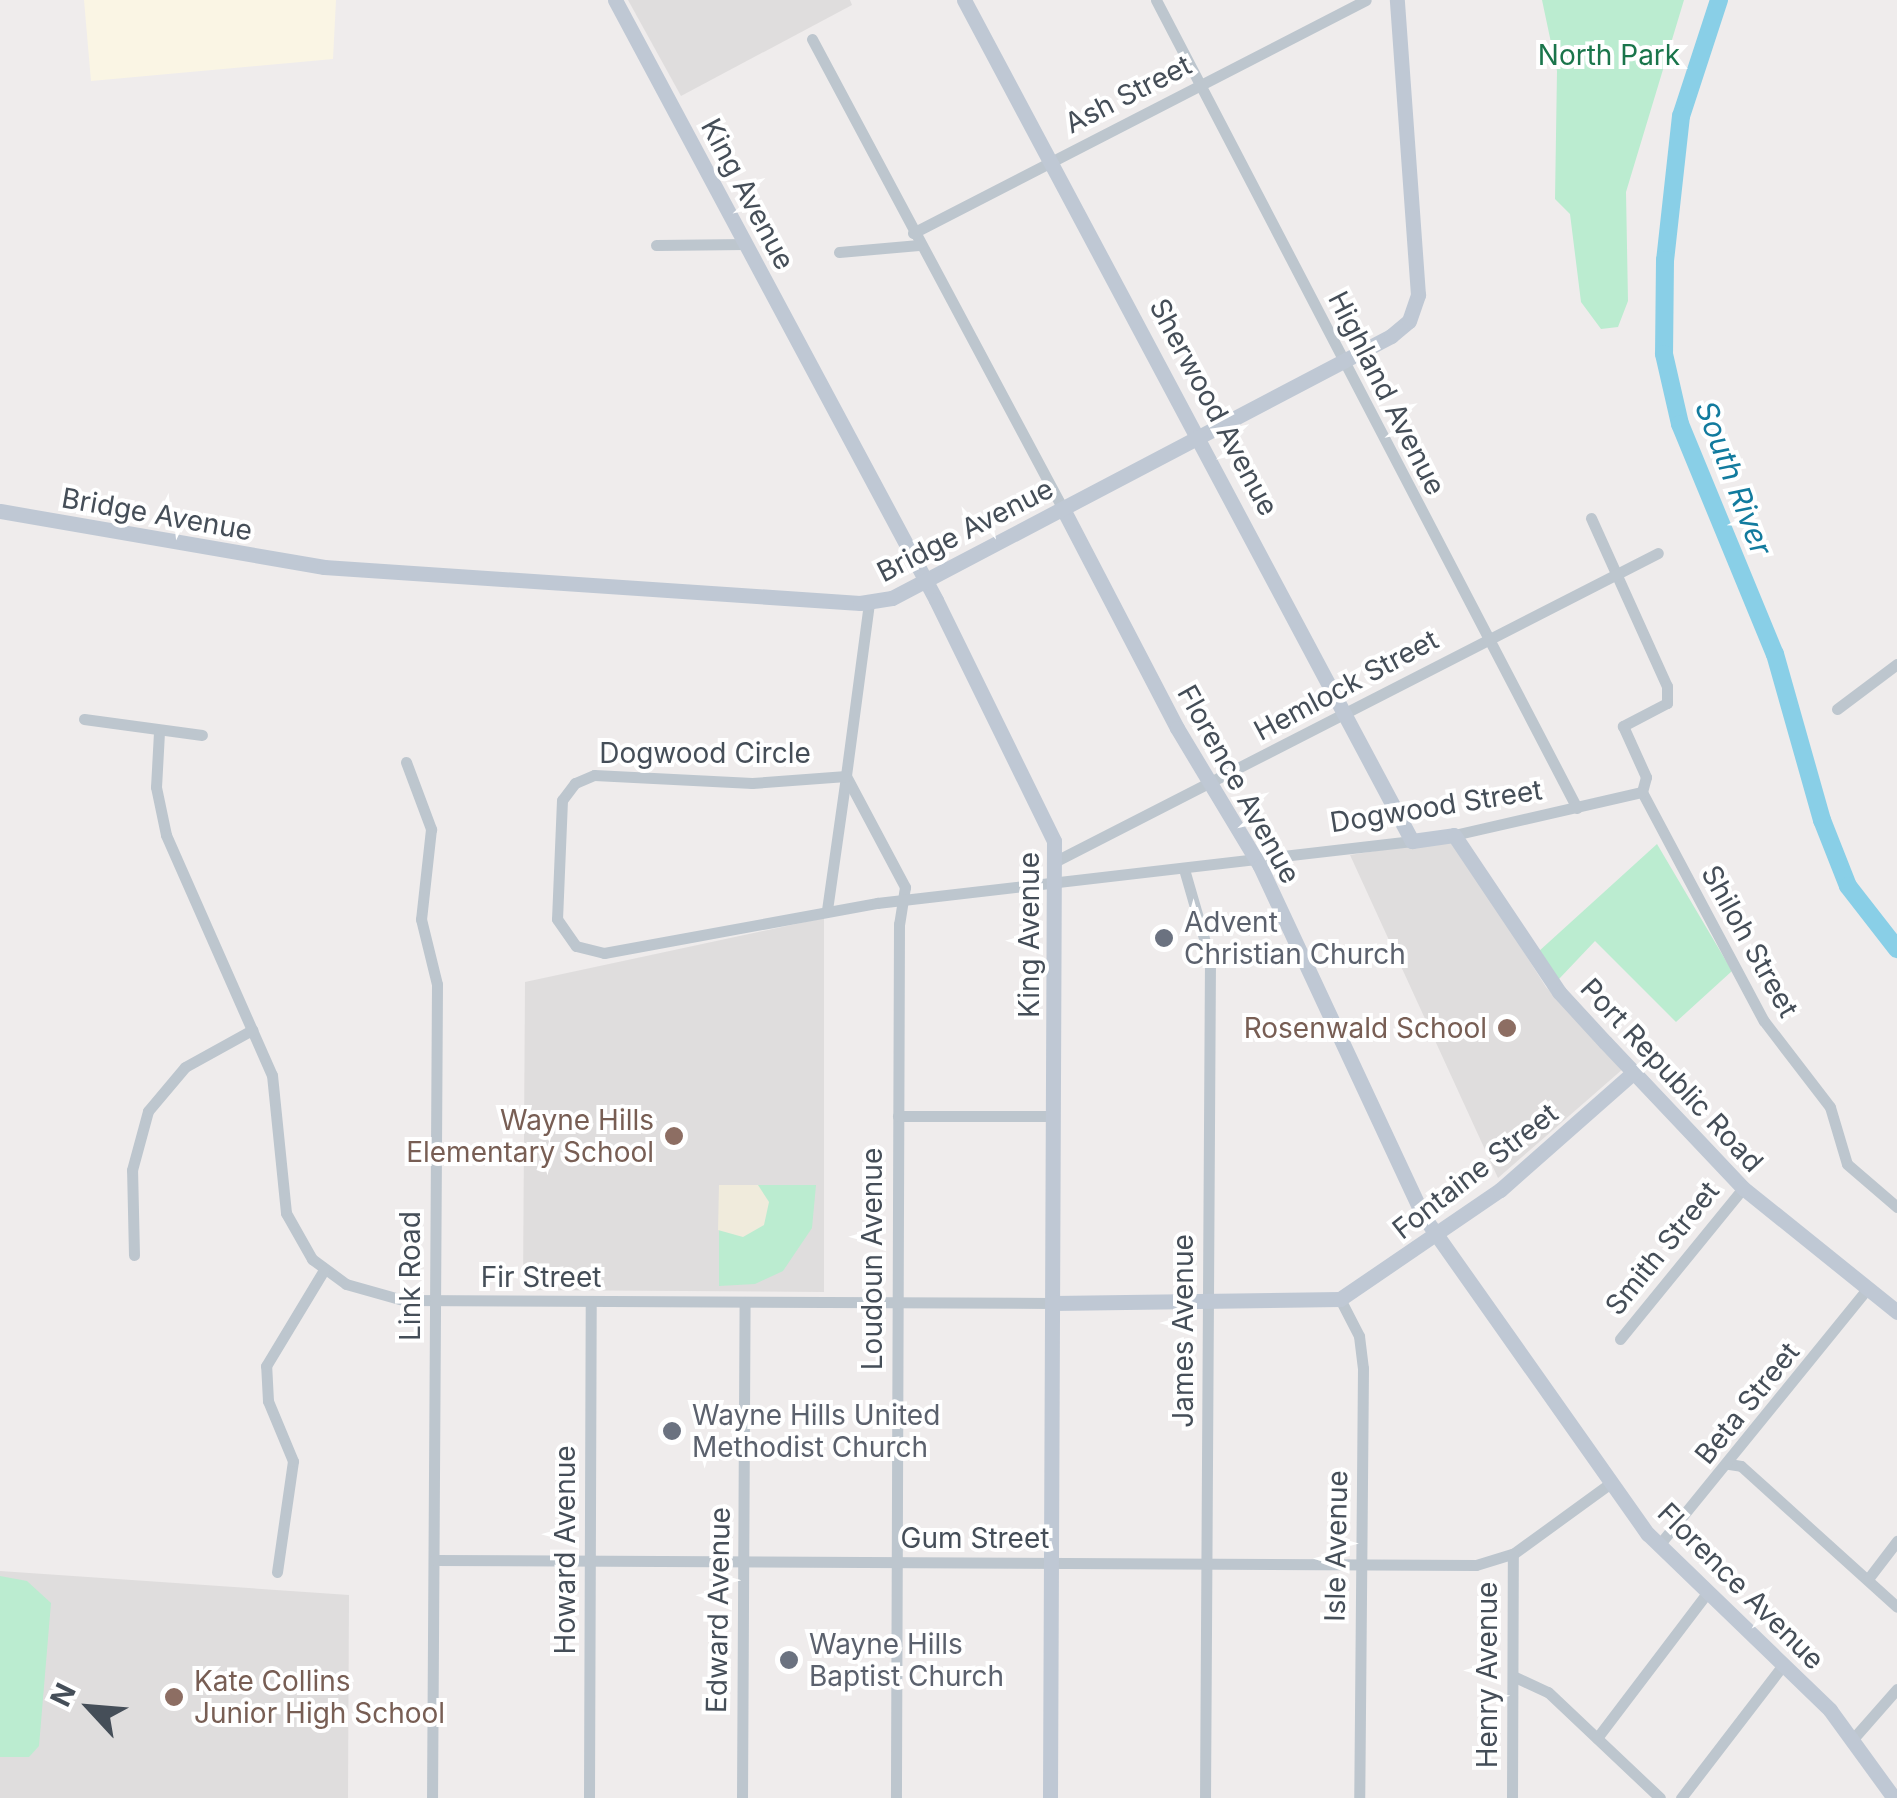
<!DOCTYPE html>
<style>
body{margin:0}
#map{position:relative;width:1897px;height:1798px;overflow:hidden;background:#efecec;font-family:Inter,sans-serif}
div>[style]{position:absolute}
.commercial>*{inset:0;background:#faf5e4}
.education>*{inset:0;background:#dfdddd}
.green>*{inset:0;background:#bbecd0}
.sand>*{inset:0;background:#f0ebdc}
.river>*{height:18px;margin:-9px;padding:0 9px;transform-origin:9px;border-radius:9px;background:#89cfe7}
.street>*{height:11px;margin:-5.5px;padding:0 5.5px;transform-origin:5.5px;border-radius:5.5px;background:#bdc6ce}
.secondary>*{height:15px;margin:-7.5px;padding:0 7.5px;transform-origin:7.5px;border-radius:7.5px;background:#bfc8d4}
.dots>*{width:28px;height:28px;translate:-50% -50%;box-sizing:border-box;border:5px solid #fff;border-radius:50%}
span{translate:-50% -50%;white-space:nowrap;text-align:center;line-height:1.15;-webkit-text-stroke:8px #fff;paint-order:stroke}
.park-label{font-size:28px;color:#1a754b}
.street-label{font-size:28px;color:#454e58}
.worship-label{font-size:28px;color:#5b616d}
.left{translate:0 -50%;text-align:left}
.education-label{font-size:28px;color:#785e54}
.right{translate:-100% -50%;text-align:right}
.water-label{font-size:30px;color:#127b9e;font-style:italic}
.north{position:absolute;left:40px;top:1658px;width:100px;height:100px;-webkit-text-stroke:8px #fff;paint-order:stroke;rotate:296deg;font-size:28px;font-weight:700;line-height:40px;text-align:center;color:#454e58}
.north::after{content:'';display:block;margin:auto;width:35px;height:45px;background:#454e58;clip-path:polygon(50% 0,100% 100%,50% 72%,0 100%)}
</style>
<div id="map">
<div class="commercial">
<div style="clip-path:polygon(84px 0,336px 0,333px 59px,91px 81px)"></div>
</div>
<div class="education">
<div style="clip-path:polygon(628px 0,850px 0,852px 5px,681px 96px)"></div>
<div style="clip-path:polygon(1452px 839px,1546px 987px,1624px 1068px,1498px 1178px,1350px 855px)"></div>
<div style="clip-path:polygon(824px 918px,824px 1292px,523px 1290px,525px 982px)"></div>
<div style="clip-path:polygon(0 1571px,349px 1595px,348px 1798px,0 1798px)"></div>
</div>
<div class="green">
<div style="clip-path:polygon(1542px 0,1684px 0,1626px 192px,1628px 301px,1618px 327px,1601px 329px,1581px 302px,1570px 214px,1555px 199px,1557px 71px)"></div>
<div style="clip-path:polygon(1657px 844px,1732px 971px,1676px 1022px,1595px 941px,1559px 979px,1538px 952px)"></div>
<div style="clip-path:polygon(719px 1185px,816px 1185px,812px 1228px,783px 1271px,755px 1284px,719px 1286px)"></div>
<div style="clip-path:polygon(0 1576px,27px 1581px,51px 1603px,39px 1746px,29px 1757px,0 1757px)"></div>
</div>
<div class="sand">
<div style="clip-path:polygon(719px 1185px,758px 1185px,769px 1202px,764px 1225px,743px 1237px,718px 1230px)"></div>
</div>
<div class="river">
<div style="left:1719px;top:0;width:122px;rotate:108.1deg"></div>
<div style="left:1681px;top:116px;width:145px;rotate:96.3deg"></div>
<div style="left:1665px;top:260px;width:94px;rotate:90.6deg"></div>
<div style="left:1664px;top:354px;width:72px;rotate:77.1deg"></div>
<div style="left:1680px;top:424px;width:249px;rotate:67.6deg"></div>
<div style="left:1775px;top:654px;width:173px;rotate:74.2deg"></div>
<div style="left:1822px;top:820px;width:71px;rotate:68.5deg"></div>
<div style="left:1848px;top:886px;width:80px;rotate:52.1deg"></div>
</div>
<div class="street">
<div style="left:1156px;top:0;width:911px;rotate:62.48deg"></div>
<div style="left:812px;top:39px;width:533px;rotate:61.9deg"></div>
<div style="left:913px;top:233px;width:509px;rotate:-27.22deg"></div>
<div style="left:656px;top:245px;width:90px;rotate:-0.6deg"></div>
<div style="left:839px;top:252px;width:80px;rotate:-5deg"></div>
<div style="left:1591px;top:518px;width:184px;rotate:65.7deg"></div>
<div style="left:1667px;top:686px;width:17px;rotate:90deg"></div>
<div style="left:1667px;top:703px;width:50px;rotate:152.4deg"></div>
<div style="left:1623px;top:726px;width:56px;rotate:65.7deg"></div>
<div style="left:1646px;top:777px;width:16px;rotate:105deg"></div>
<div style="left:869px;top:603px;width:175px;rotate:97.6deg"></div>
<div style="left:846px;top:776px;width:126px;rotate:62deg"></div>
<div style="left:905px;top:887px;width:37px;rotate:99deg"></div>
<div style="left:899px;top:924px;width:874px;rotate:90.2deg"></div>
<div style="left:1837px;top:709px;width:75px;rotate:-36.9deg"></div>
<div style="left:84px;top:719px;width:119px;rotate:7.7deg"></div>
<div style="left:159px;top:732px;width:55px;rotate:93.1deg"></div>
<div style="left:156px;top:787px;width:49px;rotate:78.2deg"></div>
<div style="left:166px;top:835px;width:262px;rotate:66.2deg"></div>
<div style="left:272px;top:1075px;width:139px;rotate:84.2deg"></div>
<div style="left:286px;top:1213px;width:53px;rotate:60.5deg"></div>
<div style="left:312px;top:1259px;width:42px;rotate:36.3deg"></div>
<div style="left:346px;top:1284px;width:59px;rotate:15.7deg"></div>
<div style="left:403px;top:1300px;width:650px;rotate:0.26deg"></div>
<div style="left:406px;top:762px;width:72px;rotate:69.5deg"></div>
<div style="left:431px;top:829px;width:91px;rotate:96.3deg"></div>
<div style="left:421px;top:919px;width:67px;rotate:76.2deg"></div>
<div style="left:437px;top:984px;width:814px;rotate:90.35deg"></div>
<div style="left:1642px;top:792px;width:259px;rotate:62deg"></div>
<div style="left:1764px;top:1021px;width:108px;rotate:52.5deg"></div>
<div style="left:1830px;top:1107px;width:59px;rotate:73.4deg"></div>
<div style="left:1847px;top:1164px;width:66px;rotate:40.7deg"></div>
<div style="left:1454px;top:835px;width:193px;rotate:-12.9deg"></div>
<div style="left:1056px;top:861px;width:676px;rotate:-27.1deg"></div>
<div style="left:1184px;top:869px;width:94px;rotate:73.9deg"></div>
<div style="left:1210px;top:959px;width:839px;rotate:90.34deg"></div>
<div style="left:827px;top:910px;width:135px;rotate:-81.9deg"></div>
<div style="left:846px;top:776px;width:94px;rotate:175.7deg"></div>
<div style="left:752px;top:783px;width:158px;rotate:-177.1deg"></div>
<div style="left:594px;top:775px;width:21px;rotate:157deg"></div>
<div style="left:575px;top:783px;width:21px;rotate:127deg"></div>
<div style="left:562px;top:800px;width:119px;rotate:92.4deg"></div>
<div style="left:557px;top:919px;width:33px;rotate:55deg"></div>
<div style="left:576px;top:946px;width:29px;rotate:14deg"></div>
<div style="left:604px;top:953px;width:278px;rotate:-10.4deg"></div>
<div style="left:877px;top:903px;width:539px;rotate:-6.61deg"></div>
<div style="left:898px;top:1116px;width:156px"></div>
<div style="left:134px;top:1255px;width:85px;rotate:-91.3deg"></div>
<div style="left:132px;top:1170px;width:61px;rotate:-74.8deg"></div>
<div style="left:148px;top:1111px;width:57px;rotate:-49.9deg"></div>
<div style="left:185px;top:1067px;width:77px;rotate:-28.9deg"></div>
<div style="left:1340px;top:1299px;width:42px;rotate:62.8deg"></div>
<div style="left:1359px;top:1336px;width:32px;rotate:83deg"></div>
<div style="left:1363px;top:1368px;width:430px;rotate:90.5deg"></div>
<div style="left:1620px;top:1339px;width:195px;rotate:-50.8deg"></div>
<div style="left:1729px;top:1464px;width:12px;rotate:9deg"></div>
<div style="left:1741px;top:1466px;width:210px;rotate:42.1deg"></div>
<div style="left:1659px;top:1545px;width:331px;rotate:-50.9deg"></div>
<div style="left:434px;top:1560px;width:1042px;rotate:0.27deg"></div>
<div style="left:1476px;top:1565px;width:39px;rotate:-17deg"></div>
<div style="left:1513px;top:1554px;width:122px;rotate:-36deg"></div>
<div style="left:277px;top:1572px;width:112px;rotate:-81.8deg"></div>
<div style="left:293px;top:1461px;width:65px;rotate:-112.6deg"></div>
<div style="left:268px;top:1401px;width:35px;rotate:-93deg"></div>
<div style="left:266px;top:1366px;width:112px;rotate:-58.9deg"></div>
<div style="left:1868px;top:1579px;width:48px;rotate:-52.7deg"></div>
<div style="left:1513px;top:1676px;width:38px;rotate:25deg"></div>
<div style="left:1548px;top:1692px;width:154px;rotate:43.4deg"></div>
<div style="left:1597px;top:1738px;width:182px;rotate:-52.8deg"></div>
<div style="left:1852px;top:1740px;width:68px;rotate:-48.6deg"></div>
<div style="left:589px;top:1798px;width:496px;rotate:-89.8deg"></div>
<div style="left:742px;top:1798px;width:495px;rotate:-89.7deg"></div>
<div style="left:1512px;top:1798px;width:244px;rotate:-89.8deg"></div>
<div style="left:1681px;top:1798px;width:168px;rotate:-52.5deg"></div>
</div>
<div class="secondary">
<div style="left:615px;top:0;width:680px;rotate:61.85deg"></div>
<div style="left:936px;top:600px;width:268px;rotate:63.9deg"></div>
<div style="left:1054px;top:841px;width:957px;rotate:90.24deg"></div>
<div style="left:964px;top:0;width:953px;rotate:61.96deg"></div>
<div style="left:1412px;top:841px;width:42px;rotate:-8.1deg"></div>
<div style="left:1454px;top:835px;width:189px;rotate:56.2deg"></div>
<div style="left:1559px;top:992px;width:68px;rotate:47.4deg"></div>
<div style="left:1605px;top:1042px;width:201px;rotate:46.6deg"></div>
<div style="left:1743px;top:1188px;width:198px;rotate:38.8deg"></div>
<div style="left:1063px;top:509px;width:247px;rotate:62.5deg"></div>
<div style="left:1177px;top:728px;width:161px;rotate:59deg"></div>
<div style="left:1260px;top:866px;width:387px;rotate:65deg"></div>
<div style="left:1424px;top:1217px;width:388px;rotate:54.8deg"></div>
<div style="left:1648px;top:1534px;width:253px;rotate:44deg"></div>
<div style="left:1830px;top:1710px;width:109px;rotate:54deg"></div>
<div style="left:0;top:511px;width:329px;rotate:9.8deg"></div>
<div style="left:324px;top:567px;width:537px;rotate:3.84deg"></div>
<div style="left:860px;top:603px;width:32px;rotate:-9deg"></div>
<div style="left:892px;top:598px;width:564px;rotate:-27.7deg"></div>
<div style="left:1391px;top:336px;width:23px;rotate:-40deg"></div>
<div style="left:1409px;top:321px;width:28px;rotate:-71deg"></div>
<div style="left:1418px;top:295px;width:296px;rotate:-94.1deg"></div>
<div style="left:1053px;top:1303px;width:287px;rotate:-0.8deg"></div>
<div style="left:1340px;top:1299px;width:194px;rotate:-34.3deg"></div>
<div style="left:1500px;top:1190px;width:179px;rotate:-41.4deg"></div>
</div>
<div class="dots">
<div style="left:1164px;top:938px;background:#6b7280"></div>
<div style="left:1507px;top:1028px;background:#8d6e63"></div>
<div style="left:674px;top:1136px;background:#8d6e63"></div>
<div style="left:672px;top:1431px;background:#6b7280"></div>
<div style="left:789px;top:1660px;background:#6b7280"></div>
<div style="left:174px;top:1697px;background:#8d6e63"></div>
</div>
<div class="park-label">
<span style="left:1609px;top:55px">North Park</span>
</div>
<div class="street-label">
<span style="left:1128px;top:94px;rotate:-27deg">Ash Street</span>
<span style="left:748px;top:194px;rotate:62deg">King Avenue</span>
<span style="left:1387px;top:393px;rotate:63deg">Highland Avenue</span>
<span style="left:1214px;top:407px;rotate:62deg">Sherwood Avenue</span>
<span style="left:157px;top:514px;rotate:10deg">Bridge Avenue</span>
<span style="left:965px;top:530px;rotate:-27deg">Bridge Avenue</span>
<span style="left:1346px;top:685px;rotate:-28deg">Hemlock Street</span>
<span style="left:705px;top:753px">Dogwood Circle</span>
<span style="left:1239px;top:784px;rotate:61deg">Florence Avenue</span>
<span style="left:1436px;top:806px;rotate:-9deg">Dogwood Street</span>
<span style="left:1029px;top:935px;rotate:-90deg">King Avenue</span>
<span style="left:1750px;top:941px;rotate:61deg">Shiloh Street</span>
<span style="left:1672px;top:1075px;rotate:47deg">Port Republic Road</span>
<span style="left:1475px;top:1171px;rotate:-38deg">Fontaine Street</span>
<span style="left:1662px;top:1248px;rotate:-51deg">Smith Street</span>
<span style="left:872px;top:1259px;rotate:-90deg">Loudoun Avenue</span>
<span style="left:410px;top:1276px;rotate:-90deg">Link Road</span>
<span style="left:541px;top:1277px">Fir Street</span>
<span style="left:1183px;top:1331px;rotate:-90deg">James Avenue</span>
<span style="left:1747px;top:1403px;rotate:-51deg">Beta Street</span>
<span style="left:975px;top:1538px">Gum Street</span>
<span style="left:1336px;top:1546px;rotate:-89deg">Isle Avenue</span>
<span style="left:565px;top:1550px;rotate:-90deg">Howard Avenue</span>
<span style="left:1741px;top:1586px;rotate:45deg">Florence Avenue</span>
<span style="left:718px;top:1610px;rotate:-89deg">Edward Avenue</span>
<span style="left:1487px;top:1675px;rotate:-90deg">Henry Avenue</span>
</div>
<div class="worship-label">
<span class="left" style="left:1184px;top:938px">Advent<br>Christian Church</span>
<span class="left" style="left:692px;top:1431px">Wayne Hills United<br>Methodist Church</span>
<span class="left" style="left:809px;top:1660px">Wayne Hills<br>Baptist Church</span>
</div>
<div class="education-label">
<span class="right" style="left:1487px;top:1028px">Rosenwald School</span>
<span class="right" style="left:654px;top:1136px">Wayne Hills<br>Elementary School</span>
<span class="left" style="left:194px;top:1697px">Kate Collins<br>Junior High School</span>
</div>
<div class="water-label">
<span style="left:1734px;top:478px;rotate:69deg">South River</span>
</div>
<div class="north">N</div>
</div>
